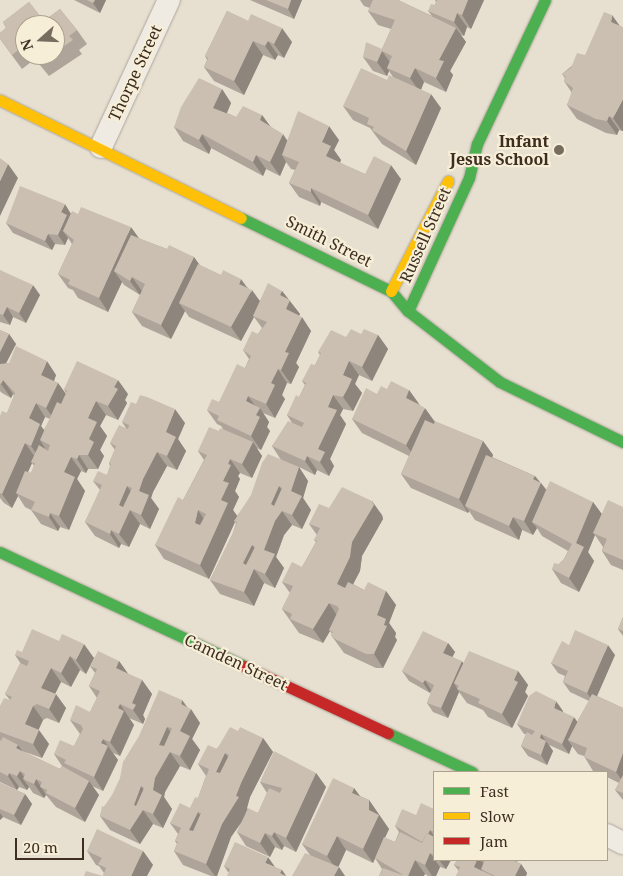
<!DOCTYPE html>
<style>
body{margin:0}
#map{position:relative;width:623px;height:876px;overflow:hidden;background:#e7e0d1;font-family:"Noto Serif",serif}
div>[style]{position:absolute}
.roads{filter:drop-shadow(0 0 1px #ada599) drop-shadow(0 0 1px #ada599)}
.street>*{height:22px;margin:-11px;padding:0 11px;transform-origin:11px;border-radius:11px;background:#efebe3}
.fast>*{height:11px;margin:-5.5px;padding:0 5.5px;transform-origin:5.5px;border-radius:5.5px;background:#4caf50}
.slow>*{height:11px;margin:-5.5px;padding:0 5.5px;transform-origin:5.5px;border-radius:5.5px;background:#ffc107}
.jam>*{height:11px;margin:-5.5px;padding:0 5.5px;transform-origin:5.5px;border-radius:5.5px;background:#c62828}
.wall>*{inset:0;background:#afa499}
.shaded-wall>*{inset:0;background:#8e867d}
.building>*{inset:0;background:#cbbfb2}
.dots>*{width:14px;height:14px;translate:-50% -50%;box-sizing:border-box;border:2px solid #f7eed8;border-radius:50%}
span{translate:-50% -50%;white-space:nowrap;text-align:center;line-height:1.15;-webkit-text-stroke:4.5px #f7eed8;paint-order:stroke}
.street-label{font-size:16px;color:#3d2e20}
.poi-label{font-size:16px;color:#3d2e20;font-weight:700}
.right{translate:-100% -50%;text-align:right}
.legend{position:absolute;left:433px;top:771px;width:175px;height:90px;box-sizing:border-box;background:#f7eed8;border:1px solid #ada18e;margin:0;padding:6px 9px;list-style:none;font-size:15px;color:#3d2e20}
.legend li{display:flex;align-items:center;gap:10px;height:25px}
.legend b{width:25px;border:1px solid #ada18e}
.north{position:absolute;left:15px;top:15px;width:50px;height:50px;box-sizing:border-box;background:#f7eed8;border:1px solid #ada18e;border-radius:50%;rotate:250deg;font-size:14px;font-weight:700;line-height:20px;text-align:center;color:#3d2e20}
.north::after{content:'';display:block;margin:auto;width:18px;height:22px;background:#786c5e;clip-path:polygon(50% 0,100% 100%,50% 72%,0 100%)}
.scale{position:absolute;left:15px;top:838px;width:69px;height:22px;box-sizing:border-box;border:2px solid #3d2e20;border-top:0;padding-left:6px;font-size:15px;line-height:18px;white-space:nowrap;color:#3d2e20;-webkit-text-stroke:4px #f7eed8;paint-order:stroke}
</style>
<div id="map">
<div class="roads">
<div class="street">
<div style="left:101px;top:147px;width:162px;rotate:-65.2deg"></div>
<div style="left:607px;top:835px;width:18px;rotate:27deg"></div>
</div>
<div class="fast">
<div style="left:241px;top:218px;width:167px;rotate:26deg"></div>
<div style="left:391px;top:291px;width:26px;rotate:50deg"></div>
<div style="left:408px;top:311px;width:116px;rotate:37.7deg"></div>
<div style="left:500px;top:382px;width:137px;rotate:26deg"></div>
<div style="left:408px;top:311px;width:146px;rotate:-65.4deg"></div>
<div style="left:469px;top:178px;width:35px;rotate:-77deg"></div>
<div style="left:477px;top:144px;width:159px;rotate:-64.7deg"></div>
<div style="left:0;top:552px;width:269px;rotate:25deg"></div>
<div style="left:388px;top:733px;width:93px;rotate:24.9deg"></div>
</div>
<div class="slow">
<div style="left:0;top:100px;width:268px;rotate:26.1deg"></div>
<div style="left:391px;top:291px;width:124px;rotate:-62.6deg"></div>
</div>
<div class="jam">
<div style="left:244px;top:666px;width:159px;rotate:25deg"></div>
</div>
</div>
<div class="wall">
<div style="clip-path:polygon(74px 0,106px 0,100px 13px)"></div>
<div style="clip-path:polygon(250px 0,302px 0,294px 19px)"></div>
<div style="clip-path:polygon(360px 0,398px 0,432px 16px,428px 11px,435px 5px,436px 2px,435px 0,484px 0,471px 29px,467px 27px,464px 36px,461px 35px,466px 42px,450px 71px,453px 75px,446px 92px,424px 82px,421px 90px,441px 108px,416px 165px,382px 144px,370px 128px,353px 120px,343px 106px,393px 77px,389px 71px,387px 76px,373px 71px,363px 57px,382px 49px,391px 29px,378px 25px,368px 11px,370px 8px,364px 6px)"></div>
<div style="clip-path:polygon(evenodd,29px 2px,44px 21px,60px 9px,77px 30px,87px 44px,79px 50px,82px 54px,49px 76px,35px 59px,22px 69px,0 39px,0 33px,6px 28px,3px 22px,29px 2px,25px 25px,55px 25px,55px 55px,25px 55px,25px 25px)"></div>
<div style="clip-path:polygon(227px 11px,292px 42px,284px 58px,278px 55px,275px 60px,263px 55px,244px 95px,214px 81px,204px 67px,207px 60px,205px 56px)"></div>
<div style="clip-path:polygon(585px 55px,622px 131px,619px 130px,617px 135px,606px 133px,577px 119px,567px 105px,572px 93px,564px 81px,565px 78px,562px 74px)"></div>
<div style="clip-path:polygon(222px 89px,231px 103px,227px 113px,236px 117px,262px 115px,271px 127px,287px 140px,339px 140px,334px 150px,341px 160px,340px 163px,365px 174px,401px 179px,378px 229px,321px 202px,320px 206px,299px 197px,289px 183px,295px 170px,291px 169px,286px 162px,280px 176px,266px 169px,263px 176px,211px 148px,209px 154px,183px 141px,174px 127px)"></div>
<div style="clip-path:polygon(71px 213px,167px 249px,194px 257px,199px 265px,247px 287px,260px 301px,282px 291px,300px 314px,299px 315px,311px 331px,296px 363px,299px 367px,291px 384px,287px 383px,282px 395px,285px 399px,275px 418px,263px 413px,269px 422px,267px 427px,270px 431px,261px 450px,256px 448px,262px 456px,252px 478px,240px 473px,238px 476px,240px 479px,235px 491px,239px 497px,233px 510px,237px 516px,281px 460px,272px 446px,292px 423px,287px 415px,299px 397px,305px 385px,302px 381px,315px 365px,320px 355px,318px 352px,346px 337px,361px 334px,378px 335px,388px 349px,372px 381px,359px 375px,355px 384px,362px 393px,353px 411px,343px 409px,340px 415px,346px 424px,330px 459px,334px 466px,329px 476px,317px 470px,315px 475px,299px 467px,308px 481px,303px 498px,311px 510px,302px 529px,292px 525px,284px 535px,276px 557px,284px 568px,275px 588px,264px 583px,254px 606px,220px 594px,210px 580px,233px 533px,236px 523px,235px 522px,209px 579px,164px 559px,155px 545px,183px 500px,204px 460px,198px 451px,219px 431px,223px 429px,221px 426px,217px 424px,207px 410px,219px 402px,245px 368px,249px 359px,243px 350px,258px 334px,262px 328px,254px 317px,241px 341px,189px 317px,185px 311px,171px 339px,142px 326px,132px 312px,140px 295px,124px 285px,122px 282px,108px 312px,78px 298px,73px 290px,68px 288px,58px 274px,72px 244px,68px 238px,65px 245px,55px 244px,52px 250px,13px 233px,6px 223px)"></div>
<div style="clip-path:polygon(0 270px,40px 295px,26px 323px,13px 317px,10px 325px,0 322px)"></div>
<div style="clip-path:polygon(evenodd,0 330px,9px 334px,16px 344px,6px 363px,56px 375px,54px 381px,58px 383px,66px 394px,66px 393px,64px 389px,128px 394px,125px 400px,127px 403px,118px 420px,106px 415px,100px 426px,107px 436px,100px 450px,104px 456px,98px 469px,88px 469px,86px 473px,81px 471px,77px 479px,85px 491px,69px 530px,60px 527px,58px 531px,41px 524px,31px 510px,25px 507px,18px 496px,12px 508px,4px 503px,0 498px,0 416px,7px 413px,14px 396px,13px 394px,11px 398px,2px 393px,0 391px,0 330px,45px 417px,50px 419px,44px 430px,41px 426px,45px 417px,0 330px,32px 463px,34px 466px,31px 473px,28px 472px,32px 463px)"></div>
<div style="clip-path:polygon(387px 389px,409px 390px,419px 404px,435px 422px,483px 441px,493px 455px,492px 457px,535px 476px,546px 489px,593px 502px,602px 514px,623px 507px,623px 570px,611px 565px,602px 551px,603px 547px,595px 535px,588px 552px,594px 561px,579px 592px,561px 583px,552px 569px,559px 564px,564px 559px,568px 551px,542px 536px,537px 528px,533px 535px,522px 530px,519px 540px,475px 520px,469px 511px,468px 513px,411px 488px,401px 474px,409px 456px,362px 433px,352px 419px,377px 394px)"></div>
<div style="clip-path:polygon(122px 422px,185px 423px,178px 439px,186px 451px,177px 470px,167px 466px,153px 492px,151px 498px,159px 509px,150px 529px,140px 524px,129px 547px,121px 544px,119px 548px,95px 536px,85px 522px,100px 490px,93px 481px,107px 475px,110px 466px,109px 463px,115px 450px,110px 443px,126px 428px)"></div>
<div style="clip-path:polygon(329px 508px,382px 515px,383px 519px,362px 556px,360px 571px,353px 584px,364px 590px,386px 591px,396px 605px,389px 623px,396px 633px,395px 637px,397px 640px,383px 668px,376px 668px,344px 653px,331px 635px,332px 634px,330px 631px,323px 643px,299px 633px,282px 609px,290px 593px,282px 582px,302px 567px,316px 542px,314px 540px,317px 535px,309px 524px)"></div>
<div style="clip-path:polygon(623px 617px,623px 636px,618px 629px)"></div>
<div style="clip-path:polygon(448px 643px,455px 652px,452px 657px,463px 663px,518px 671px,528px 685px,525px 692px,528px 696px,512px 728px,488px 717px,483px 710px,467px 703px,459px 692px,448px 718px,433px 712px,427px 703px,432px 690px,430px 693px,409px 681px,402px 671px)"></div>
<div style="clip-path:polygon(569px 645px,615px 655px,597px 696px,623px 708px,623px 800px,615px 790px,619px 783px,607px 777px,607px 772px,596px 772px,593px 771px,584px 756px,578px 754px,572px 746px,569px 754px,549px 745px,553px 751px,547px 765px,528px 756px,521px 746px,526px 734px,524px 734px,517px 724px,563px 711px,563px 712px,577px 722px,589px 701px,570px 692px,563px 682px,565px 676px,558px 673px,551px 663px)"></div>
<div style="clip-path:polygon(22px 652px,94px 658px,86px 674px,80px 670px,71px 687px,61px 682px,55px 694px,66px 708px,59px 723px,47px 718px,43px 720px,38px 730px,49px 744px,42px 758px,22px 751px,60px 769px,62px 766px,54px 754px,74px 746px,80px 734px,70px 720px,90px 712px,97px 698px,89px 686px,95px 673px,90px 666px,119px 661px,128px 674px,142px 680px,152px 694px,143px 715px,145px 719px,143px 724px,129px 718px,134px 725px,120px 756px,113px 753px,118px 760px,103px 791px,92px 786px,99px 795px,85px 822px,56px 807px,46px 795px,44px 798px,33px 793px,29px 787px,27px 790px,19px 787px,17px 790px,0 782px,0 706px,10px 700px,5px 694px,21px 664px,15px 655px)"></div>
<div style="clip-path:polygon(182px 700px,200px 723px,192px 739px,200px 750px,190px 770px,180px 766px,165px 792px,164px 797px,172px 809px,163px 828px,153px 824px,140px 844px,110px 830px,100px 816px,104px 807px)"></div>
<div style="clip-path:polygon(238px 731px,263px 738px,273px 752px,250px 797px,247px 808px,247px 809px,258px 813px,267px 793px,260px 782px,316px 773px,326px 787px,296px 852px,284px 846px,282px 850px,275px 847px,270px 857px,246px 846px,237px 832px,242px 822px,231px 837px,217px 876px,211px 876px,183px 865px,174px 851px,177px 844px,175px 841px,178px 834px,170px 823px,190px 808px,198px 798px,206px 776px,198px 764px)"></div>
<div style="clip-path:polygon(0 783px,25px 794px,32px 804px,21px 825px,3px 817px,0 820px)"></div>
<div style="clip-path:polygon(354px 788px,360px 796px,369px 800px,389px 829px,385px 838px,395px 842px,399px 832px,395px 826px,416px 815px,434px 809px,434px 860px,451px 860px,446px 869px,440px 867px,436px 876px,428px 876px,425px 874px,379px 876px,382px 869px,375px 858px,373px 863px,346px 850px,338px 867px,345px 876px,292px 876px,310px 855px,302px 844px)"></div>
<div style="clip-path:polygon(87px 851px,143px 851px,153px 865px,103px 876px,104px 873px,99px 866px,96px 865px)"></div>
<div style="clip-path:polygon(457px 860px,518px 860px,517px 862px,521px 864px,527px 873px,526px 876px,456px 876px,459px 871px,454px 865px)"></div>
<div style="clip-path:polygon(224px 866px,274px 867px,282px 870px,286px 876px,228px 872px)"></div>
</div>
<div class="shaded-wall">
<div style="clip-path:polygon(95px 0,106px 0,100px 13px,93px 3px)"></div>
<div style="clip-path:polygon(291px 0,302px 0,294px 19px,288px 9px)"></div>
<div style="clip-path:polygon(468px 0,484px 0,471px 29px,462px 15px)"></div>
<div style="clip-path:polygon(457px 13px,467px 27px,464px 36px,454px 22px)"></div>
<div style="clip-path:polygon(612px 15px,622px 29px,611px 22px)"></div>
<div style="clip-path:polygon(282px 28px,292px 42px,284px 58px,274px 44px)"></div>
<div style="clip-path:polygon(456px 28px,466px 42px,450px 71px,453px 75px,446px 92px,436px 78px,439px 60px)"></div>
<div style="clip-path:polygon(253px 41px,263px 55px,244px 95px,234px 81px)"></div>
<div style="clip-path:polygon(268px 41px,278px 55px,275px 60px,265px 46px)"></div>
<div style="clip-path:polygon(382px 51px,392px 65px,387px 68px,389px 71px,387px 76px,377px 62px)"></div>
<div style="clip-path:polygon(415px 68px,424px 82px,420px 92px,410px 78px)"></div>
<div style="clip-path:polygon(222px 89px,231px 103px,223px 122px,213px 108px)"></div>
<div style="clip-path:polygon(431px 94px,441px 108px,416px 165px,406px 151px)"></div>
<div style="clip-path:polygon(623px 99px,623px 131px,622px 131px,613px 118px)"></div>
<div style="clip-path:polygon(262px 115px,272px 129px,260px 120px)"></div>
<div style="clip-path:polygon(609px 116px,619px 130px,617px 135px,607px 121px)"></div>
<div style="clip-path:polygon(329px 126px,339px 140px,334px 150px,341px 160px,336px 170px,326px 156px,322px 142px)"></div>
<div style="clip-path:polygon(202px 134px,211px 148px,209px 154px,199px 140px)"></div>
<div style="clip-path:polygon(283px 134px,292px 148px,282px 155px,286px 162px,280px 176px,270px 162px)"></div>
<div style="clip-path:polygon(256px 155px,266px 169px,263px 176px,253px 162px)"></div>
<div style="clip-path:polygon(8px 164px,18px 178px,0 216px,0 181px)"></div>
<div style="clip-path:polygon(391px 165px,401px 179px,378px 229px,368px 215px)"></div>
<div style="clip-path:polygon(311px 188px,321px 202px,320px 206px,311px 192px)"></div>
<div style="clip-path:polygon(65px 204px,71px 214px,63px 231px,68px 238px,65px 245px,58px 235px,61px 212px)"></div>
<div style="clip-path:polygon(131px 227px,141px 241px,114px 271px,122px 282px,108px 312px,99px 298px)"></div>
<div style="clip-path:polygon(48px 234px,55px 244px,52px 250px,45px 241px)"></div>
<div style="clip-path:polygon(194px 257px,204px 271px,179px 303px,185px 311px,171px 339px,161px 325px)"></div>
<div style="clip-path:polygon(132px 277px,142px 291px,140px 295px,130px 281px)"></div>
<div style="clip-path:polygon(241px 279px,251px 293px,252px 290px,262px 304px,253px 316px,254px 317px,241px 341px,231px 327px,239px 284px)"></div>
<div style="clip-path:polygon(33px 285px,40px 295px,26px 323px,19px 313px)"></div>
<div style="clip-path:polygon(282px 291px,300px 314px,295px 323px,286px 309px,280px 295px)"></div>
<div style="clip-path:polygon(7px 307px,13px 317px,10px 325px,3px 315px)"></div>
<div style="clip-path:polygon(302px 317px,311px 331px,296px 363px,299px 367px,291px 384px,281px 370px,285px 352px)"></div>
<div style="clip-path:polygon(9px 334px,16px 344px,0 375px,0 352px)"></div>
<div style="clip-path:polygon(378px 335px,388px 349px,372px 381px,362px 367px)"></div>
<div style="clip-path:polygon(47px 361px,56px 375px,51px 389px,41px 375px)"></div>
<div style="clip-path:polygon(349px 361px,359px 375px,355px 384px,362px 393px,353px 411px,343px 397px,343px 375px)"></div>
<div style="clip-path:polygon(278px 369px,287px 383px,282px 395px,285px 399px,275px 418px,266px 404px,271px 383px)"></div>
<div style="clip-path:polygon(3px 380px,13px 394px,11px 398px,1px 384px)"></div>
<div style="clip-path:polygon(118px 380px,128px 394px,125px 400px,127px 403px,118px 420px,108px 406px,114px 387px)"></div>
<div style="clip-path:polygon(58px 383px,68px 397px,56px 422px,46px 408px)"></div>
<div style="clip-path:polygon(409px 390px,419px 404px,406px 398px)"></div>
<div style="clip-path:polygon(333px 395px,343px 409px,340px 415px,346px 424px,330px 459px,334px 466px,329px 476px,320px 462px,318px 449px,328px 407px)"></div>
<div style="clip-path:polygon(248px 396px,258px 410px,246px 401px)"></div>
<div style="clip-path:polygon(96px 401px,106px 415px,100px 426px,107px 436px,100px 450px,104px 456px,98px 469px,88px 455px,89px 439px,88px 418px)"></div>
<div style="clip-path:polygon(36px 403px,45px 417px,41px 426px,50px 438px,40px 440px,45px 448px,41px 460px,31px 446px,29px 418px)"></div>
<div style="clip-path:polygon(260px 408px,269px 422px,267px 427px,270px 431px,261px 450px,251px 436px,256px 415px)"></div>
<div style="clip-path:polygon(425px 408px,435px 422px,416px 459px,406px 445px)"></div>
<div style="clip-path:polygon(175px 409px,185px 423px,178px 439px,186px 451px,177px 470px,167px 456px,166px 432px)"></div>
<div style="clip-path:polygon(483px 441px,493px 455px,471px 508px,465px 506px,469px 511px,468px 513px,459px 499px)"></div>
<div style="clip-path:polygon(253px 442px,262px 456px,252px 478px,242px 464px)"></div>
<div style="clip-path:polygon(25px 443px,35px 457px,31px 462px,32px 463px,18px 494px,16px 493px,18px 496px,12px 508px,2px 494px)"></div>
<div style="clip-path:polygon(157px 452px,167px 466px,153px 492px,151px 498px,159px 509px,150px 529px,141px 515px,139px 491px,143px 479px)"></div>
<div style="clip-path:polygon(79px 455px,88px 469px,86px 473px,77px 459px)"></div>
<div style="clip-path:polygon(307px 456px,317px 470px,315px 475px,305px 461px)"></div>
<div style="clip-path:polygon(71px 457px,81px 471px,77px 479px,85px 491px,69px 530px,59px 516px,64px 472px)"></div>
<div style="clip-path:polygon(230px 459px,240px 473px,238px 476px,240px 479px,235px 491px,239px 497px,233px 510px,238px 517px,234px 521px,235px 522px,209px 579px,200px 565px,221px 500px,223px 481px)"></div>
<div style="clip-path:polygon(299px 467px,308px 481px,303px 498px,311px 510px,302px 529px,292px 515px,291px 491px)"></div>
<div style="clip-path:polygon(535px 476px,541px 484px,541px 483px,551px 497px,532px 522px,537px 528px,533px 535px,524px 521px,533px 479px)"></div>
<div style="clip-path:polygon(127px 486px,137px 500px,130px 510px,140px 524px,129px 547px,119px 534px,119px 505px)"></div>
<div style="clip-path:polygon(279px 486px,289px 500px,282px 511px,292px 525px,284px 535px,276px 557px,284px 568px,275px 588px,265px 574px,264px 550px,271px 504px)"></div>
<div style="clip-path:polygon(372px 501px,382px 515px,383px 519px,362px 556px,360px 571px,346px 598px,337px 584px,352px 542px)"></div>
<div style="clip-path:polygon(593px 502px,603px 516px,593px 533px,595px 535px,588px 552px,594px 561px,579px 592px,569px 578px,576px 543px)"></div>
<div style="clip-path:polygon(198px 510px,207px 524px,205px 537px,195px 523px)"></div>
<div style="clip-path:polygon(50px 513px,60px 527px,58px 531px,49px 517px)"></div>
<div style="clip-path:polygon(513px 517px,522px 530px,519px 540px,509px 526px)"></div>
<div style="clip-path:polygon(111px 530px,121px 544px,119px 548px,110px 534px)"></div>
<div style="clip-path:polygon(252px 545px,262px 559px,254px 569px,264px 583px,254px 606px,244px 592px,243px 563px)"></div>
<div style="clip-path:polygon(386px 591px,396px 605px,389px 623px,396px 633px,395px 637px,397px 640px,383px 668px,374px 654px,377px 615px)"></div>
<div style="clip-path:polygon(329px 603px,338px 617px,329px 630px,330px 631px,323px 643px,313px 629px)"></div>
<div style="clip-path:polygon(448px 643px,455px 652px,450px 662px,443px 653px)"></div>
<div style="clip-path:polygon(84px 644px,94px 658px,86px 674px,76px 660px)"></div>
<div style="clip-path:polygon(608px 645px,615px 655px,594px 703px,587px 693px)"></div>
<div style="clip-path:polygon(70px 656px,80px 670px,71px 687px,61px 673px)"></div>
<div style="clip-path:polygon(119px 661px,129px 675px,116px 668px)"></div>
<div style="clip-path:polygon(462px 661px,468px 671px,454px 683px,459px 692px,448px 718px,441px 708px)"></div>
<div style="clip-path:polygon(51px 668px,61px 682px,51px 702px,41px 688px)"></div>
<div style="clip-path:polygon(518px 671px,528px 685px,525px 692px,528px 696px,512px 728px,502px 714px,514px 680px)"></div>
<div style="clip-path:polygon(142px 680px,152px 694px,143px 715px,145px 719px,143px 724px,133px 710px,132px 703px)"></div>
<div style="clip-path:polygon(425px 680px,431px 690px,430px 693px,423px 683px)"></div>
<div style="clip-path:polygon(56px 694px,66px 708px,59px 723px,49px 709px)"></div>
<div style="clip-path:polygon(182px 700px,189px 711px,191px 709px,200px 723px,192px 739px,200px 750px,190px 770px,180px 756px,180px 731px)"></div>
<div style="clip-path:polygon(556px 701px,563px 711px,561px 717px,554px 708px)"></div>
<div style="clip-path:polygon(120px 704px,134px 725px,120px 756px,110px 742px,118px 708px)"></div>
<div style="clip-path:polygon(33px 706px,43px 720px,35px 738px,25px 724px)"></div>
<div style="clip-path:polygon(574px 717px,581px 727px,568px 740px,572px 746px,569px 754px,562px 744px)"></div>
<div style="clip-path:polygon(167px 727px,177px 741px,170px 752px,180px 766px,165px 792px,164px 797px,172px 809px,163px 828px,153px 814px,153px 790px,159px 745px)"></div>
<div style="clip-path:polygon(39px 730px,49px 744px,42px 758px,33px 744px)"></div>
<div style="clip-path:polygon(541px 734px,553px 751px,547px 765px,541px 755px,540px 738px)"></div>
<div style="clip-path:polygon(263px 738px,273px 752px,250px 797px,247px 808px,249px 811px,231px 837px,217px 876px,215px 876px,206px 864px,222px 824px,236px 796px,241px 783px)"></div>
<div style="clip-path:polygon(103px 739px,118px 760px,103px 791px,94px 777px,101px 743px)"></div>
<div style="clip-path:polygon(18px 745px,28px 759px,16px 748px)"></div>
<div style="clip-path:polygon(225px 753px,235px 767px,226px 786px,216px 772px)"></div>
<div style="clip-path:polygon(623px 753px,623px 782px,616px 772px)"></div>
<div style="clip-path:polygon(20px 771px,26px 780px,23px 779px,29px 787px,27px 790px,17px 776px)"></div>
<div style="clip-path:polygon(9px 773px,19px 787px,17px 790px,8px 776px)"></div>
<div style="clip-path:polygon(316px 773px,326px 787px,296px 852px,286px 838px)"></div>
<div style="clip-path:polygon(36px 779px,46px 795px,44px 798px,34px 784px)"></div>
<div style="clip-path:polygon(89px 781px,99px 795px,85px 822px,75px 808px)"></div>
<div style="clip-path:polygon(141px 786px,150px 800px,143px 810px,153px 824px,140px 844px,130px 830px,134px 805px)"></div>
<div style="clip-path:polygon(354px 788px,364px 802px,352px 793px)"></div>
<div style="clip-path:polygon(25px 794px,32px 804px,21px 825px,14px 815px)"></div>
<div style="clip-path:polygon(369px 800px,389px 829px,373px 863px,363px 849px,369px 810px)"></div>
<div style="clip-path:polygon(198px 812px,207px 826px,199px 844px,189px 830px)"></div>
<div style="clip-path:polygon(0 813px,3px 817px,0 820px)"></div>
<div style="clip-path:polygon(430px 830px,434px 836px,434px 846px,424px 843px)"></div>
<div style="clip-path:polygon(274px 832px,284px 846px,282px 850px,272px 836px)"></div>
<div style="clip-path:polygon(265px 833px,275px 847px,270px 857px,260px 843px)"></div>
<div style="clip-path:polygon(337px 836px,346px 850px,337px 870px,327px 856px)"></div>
<div style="clip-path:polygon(143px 851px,153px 865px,147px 876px,131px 876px)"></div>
<div style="clip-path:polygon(430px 853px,434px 858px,434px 860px,435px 860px,440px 867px,436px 876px,432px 876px,425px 865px)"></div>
<div style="clip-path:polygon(268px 857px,275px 867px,265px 863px)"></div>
<div style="clip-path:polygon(415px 860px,425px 874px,424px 876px,408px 876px)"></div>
<div style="clip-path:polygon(439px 860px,451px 860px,446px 869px)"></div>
<div style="clip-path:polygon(477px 860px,481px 860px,488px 871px,481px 869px,486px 876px,474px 867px)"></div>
<div style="clip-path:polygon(521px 864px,527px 873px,526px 876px,515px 876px)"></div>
<div style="clip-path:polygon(339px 867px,345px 876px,334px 876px)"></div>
<div style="clip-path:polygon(282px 870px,286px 876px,280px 873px)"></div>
</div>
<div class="building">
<div style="clip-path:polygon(87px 0,95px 0,93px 3px)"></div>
<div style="clip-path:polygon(266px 0,291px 0,288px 9px)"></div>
<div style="clip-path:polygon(373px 0,398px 0,456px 28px,439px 60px,444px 61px,436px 78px,415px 68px,410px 78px,387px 68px,392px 56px,382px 51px,377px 62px,363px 57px,366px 42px,382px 49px,395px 20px,368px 11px)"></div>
<div style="clip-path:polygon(437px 0,468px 0,462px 15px,457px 13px,454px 22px,428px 11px,431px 4px,435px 5px)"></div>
<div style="clip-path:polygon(29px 2px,44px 21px,60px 9px,77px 30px,69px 36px,73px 40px,55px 52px,55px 25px,25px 25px,25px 45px,12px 55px,0 39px,0 33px,6px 28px,3px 22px)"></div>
<div style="clip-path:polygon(227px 11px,248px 21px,251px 14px,282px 28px,274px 44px,268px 41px,265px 46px,253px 41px,234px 81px,204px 67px,208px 58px,205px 56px)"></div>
<div style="clip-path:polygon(604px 12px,612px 15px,611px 22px,623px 27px,623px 99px,613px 118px,609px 116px,607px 121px,596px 119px,567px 105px,573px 88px,564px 81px,566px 77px,562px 74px,571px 68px,577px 53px,585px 55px)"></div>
<div style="clip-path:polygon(33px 55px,50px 55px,39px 63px)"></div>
<div style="clip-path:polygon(361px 68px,387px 80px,389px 75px,431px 94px,406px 151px,372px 130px,374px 127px,367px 124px,369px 118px,343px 106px)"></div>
<div style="clip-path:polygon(199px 78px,222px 89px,213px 108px,236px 117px,243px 106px,262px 115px,260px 120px,283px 134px,270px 162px,256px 155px,253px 162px,202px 134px,199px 140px,174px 127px,181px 107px)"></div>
<div style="clip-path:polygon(298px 111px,329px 126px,322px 142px,331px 146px,326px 156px,365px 174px,374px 156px,391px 165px,368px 215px,311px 188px,311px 192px,289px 183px,299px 162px,282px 155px)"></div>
<div style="clip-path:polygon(0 158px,8px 164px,0 181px)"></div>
<div style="clip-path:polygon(20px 186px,65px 204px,61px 212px,67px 215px,58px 235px,48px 234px,45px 241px,6px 223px)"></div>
<div style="clip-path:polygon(81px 207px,131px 227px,99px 298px,68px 284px,70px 280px,58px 274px,74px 240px,63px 231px,72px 211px,78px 214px)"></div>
<div style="clip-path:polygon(131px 235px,167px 249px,169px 245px,194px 257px,161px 325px,132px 312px,145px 284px,132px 277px,130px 281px,114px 271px)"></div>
<div style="clip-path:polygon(198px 264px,221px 275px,223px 270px,241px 279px,239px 284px,252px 290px,231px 327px,179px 303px)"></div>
<div style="clip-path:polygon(0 270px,33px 285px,19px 313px,7px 307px,3px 315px,0 314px)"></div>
<div style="clip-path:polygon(268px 283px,282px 291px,280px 295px,290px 300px,286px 309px,302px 317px,285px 352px,289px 353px,281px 370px,278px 369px,271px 383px,275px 385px,266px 404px,248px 396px,246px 401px,260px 408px,256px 415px,260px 417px,251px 436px,217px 420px,219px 416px,207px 410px,212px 399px,219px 402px,237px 364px,245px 368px,251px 356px,243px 350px,252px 331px,258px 334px,267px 322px,253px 316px)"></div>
<div style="clip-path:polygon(351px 329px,361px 334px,364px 329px,378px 335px,362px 367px,349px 361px,343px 375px,352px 379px,348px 388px,343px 397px,333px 395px,328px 407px,337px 410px,318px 449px,325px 452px,320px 462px,307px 456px,305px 461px,272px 446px,288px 421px,302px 427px,304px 423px,287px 415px,296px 395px,299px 397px,305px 386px,306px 383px,302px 381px,311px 364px,315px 365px,321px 353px,318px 352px,331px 330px,346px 337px)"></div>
<div style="clip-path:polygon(0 330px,9px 334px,0 352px)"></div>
<div style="clip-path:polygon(16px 346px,47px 361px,41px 375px,58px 383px,46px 408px,36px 403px,29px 418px,40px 424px,31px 446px,25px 443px,2px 494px,0 493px,0 416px,2px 411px,7px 413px,15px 393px,3px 380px,1px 384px,0 383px,0 364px,9px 363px)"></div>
<div style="clip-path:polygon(77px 361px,118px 380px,114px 387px,118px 389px,108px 406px,96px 401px,88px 418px,97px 422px,89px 439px,94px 442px,88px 455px,79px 455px,77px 459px,71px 457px,64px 472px,75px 477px,59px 516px,50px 513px,49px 517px,31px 510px,35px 502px,16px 493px,25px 471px,31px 473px,35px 463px,31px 462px,39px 445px,48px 451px,50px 445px,40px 440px,57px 402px,61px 404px,67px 391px,64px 389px)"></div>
<div style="clip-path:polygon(391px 381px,409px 390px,406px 398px,425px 408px,406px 445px,352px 419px,366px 388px,377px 394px,381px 386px,387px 389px)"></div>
<div style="clip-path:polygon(evenodd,140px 395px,147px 397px,175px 409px,166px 432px,176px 437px,167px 456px,157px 452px,143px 479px,139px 491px,149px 495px,141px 515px,130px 510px,119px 534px,111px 530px,110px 534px,85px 522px,102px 485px,93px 481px,98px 471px,107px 475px,111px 464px,109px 463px,116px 446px,110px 443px,119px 425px,128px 429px,129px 425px,122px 422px,131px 402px,136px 404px,140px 395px,127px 486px,132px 488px,123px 507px,119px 505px,127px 486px)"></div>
<div style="clip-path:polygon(425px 420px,434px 424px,435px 421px,483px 441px,459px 499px,401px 474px)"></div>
<div style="clip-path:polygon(evenodd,209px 427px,219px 431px,220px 428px,253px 442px,242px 464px,230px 459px,228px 464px,231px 465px,223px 481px,229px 483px,221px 500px,228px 503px,200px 565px,155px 545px,178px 497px,183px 500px,207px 455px,198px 451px,209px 427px,198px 510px,206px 514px,200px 525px,195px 523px,198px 510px)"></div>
<div style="clip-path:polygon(evenodd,268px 454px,299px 467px,291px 491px,302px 496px,292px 515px,282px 511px,275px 521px,264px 550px,275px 554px,265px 574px,254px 569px,244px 592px,210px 580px,233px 533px,237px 522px,234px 521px,251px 495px,262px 463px,268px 454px,279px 486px,282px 488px,274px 506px,271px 504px,279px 486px,268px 454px,252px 545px,255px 547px,246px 565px,243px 563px,252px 545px)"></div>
<div style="clip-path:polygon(486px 455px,535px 476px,533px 479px,541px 483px,524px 521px,513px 517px,509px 526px,465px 506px)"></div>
<div style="clip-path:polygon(550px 481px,593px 502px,576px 543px,584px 547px,569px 578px,552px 569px,554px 563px,559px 564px,564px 559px,572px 544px,532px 522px)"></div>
<div style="clip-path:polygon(342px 487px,372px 501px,374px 505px,352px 542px,350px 557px,337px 584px,345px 588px,348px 582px,364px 590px,368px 582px,386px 591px,377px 615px,386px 619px,384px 625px,387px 626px,374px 654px,366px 654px,335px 639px,331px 635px,333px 632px,329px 630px,339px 609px,337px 606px,329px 603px,313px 629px,290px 619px,292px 614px,282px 609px,293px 586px,282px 582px,292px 562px,302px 567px,317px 541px,314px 540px,320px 528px,309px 524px,319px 504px,329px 508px)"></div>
<div style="clip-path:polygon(608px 500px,623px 507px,623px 560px,602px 551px,607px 539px,593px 533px)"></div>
<div style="clip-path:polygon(623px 617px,623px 631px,618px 629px)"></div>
<div style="clip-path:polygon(32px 629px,59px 641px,62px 634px,84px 644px,76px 660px,70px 656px,61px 673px,51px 668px,41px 688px,56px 694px,53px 701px,49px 709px,37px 704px,33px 706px,25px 724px,39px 730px,33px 744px,0 732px,0 706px,4px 698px,10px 700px,12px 697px,5px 694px,20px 663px,27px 666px,29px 661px,15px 655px,17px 650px,22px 652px)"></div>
<div style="clip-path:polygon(575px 630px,608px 645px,587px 693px,563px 682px,568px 671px,551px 663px,562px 641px,569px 645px)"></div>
<div style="clip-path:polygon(423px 631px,448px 643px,443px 653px,462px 661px,441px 708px,427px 703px,434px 685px,425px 680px,423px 683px,402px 671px)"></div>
<div style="clip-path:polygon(98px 651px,119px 661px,116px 668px,142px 680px,132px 703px,136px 705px,133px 710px,120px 704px,118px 708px,124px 711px,110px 742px,103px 739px,101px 743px,108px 746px,94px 777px,64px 763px,66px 760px,54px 754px,60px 740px,74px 746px,83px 729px,81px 725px,70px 720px,76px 705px,90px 712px,100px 691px,89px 686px,97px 669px,90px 666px)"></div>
<div style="clip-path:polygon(469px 651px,518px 671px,514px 680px,518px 682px,502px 714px,478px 703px,480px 699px,457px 689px,459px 686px,454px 683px)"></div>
<div style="clip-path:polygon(evenodd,159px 690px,182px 700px,181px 704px,191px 709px,180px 731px,190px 736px,180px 756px,170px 752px,155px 778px,153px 790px,162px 795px,153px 814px,143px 810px,130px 830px,100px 816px,102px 806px,104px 807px,112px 795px,120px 778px,123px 762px,139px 736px,159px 690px,167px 727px,172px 728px,164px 746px,159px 745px,167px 727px,159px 690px,141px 786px,144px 788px,136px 806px,134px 805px,141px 786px)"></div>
<div style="clip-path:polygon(536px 691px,556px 701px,554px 708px,574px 717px,562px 744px,541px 734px,540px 738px,546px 741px,541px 755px,521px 746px,527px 732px,532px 735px,535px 731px,517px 724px,529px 696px)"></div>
<div style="clip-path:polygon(592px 694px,623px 708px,623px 753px,616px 772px,584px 757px,587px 748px,568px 740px)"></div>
<div style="clip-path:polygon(evenodd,230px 727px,238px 731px,240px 727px,263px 738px,241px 783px,236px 796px,239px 797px,222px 824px,206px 864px,174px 851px,178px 842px,175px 841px,181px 828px,170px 823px,180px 803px,190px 808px,195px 797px,198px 798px,209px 769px,198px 764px,208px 745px,217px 749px,230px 727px,225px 753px,229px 755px,220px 773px,216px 772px,225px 753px,230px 727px,198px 812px,201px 813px,193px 831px,189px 830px,198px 812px)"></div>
<div style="clip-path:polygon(3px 737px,18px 745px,16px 748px,60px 769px,62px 766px,89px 781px,75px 808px,46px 793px,47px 790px,40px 787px,42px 782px,36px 779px,34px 784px,23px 779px,25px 774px,20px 771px,17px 776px,9px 773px,8px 776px,0 772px,0 740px,1px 741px)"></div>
<div style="clip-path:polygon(274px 751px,316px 773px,286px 838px,274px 832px,272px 836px,265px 833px,260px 843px,237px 832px,248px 808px,258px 813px,269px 788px,280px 793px,282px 788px,260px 782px)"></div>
<div style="clip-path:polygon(623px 775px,623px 793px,615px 790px)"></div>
<div style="clip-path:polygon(333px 778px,354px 788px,352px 793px,369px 800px,369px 810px,379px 815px,363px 849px,337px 836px,327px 856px,302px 844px)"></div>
<div style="clip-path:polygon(0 783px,25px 794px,14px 815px,0 809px)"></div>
<div style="clip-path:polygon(421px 803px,434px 809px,434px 832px,430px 830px,428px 834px,427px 833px,422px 842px,395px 826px,402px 809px,416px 815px)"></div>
<div style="clip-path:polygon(97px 829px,143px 851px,131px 876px,84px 876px,86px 871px,103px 876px,106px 868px,98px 864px,102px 858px,87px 851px)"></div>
<div style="clip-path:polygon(400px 832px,422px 843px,427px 833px,434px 837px,434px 855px,430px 853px,425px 865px,415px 860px,408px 876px,379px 876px,383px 868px,405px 876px,375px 858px,384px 837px,395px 842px)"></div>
<div style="clip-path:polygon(235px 842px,268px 857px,265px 863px,282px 870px,280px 873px,285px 876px,227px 876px,230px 869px,224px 866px)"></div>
<div style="clip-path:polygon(305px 853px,339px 867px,334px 876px,292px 876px)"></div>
<div style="clip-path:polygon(457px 860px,477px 860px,474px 867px,493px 876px,456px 876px,460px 867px,454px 865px)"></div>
<div style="clip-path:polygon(485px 860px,512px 860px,521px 864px,515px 876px,495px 876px,481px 869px)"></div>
</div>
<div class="dots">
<div style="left:559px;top:150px;background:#786c5e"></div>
</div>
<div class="street-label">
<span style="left:135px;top:73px;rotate:-65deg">Thorpe Street</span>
<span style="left:425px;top:235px;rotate:-66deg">Russell Street</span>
<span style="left:329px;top:241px;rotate:27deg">Smith Street</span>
<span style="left:236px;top:662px;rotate:25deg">Camden Street</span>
</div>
<div class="poi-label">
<span class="right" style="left:549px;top:150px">Infant<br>Jesus School</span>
</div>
<ul class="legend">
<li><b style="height:6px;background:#4caf50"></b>Fast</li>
<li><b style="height:6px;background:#ffc107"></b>Slow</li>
<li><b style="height:6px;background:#c62828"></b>Jam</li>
</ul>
<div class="north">N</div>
<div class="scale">20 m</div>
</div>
